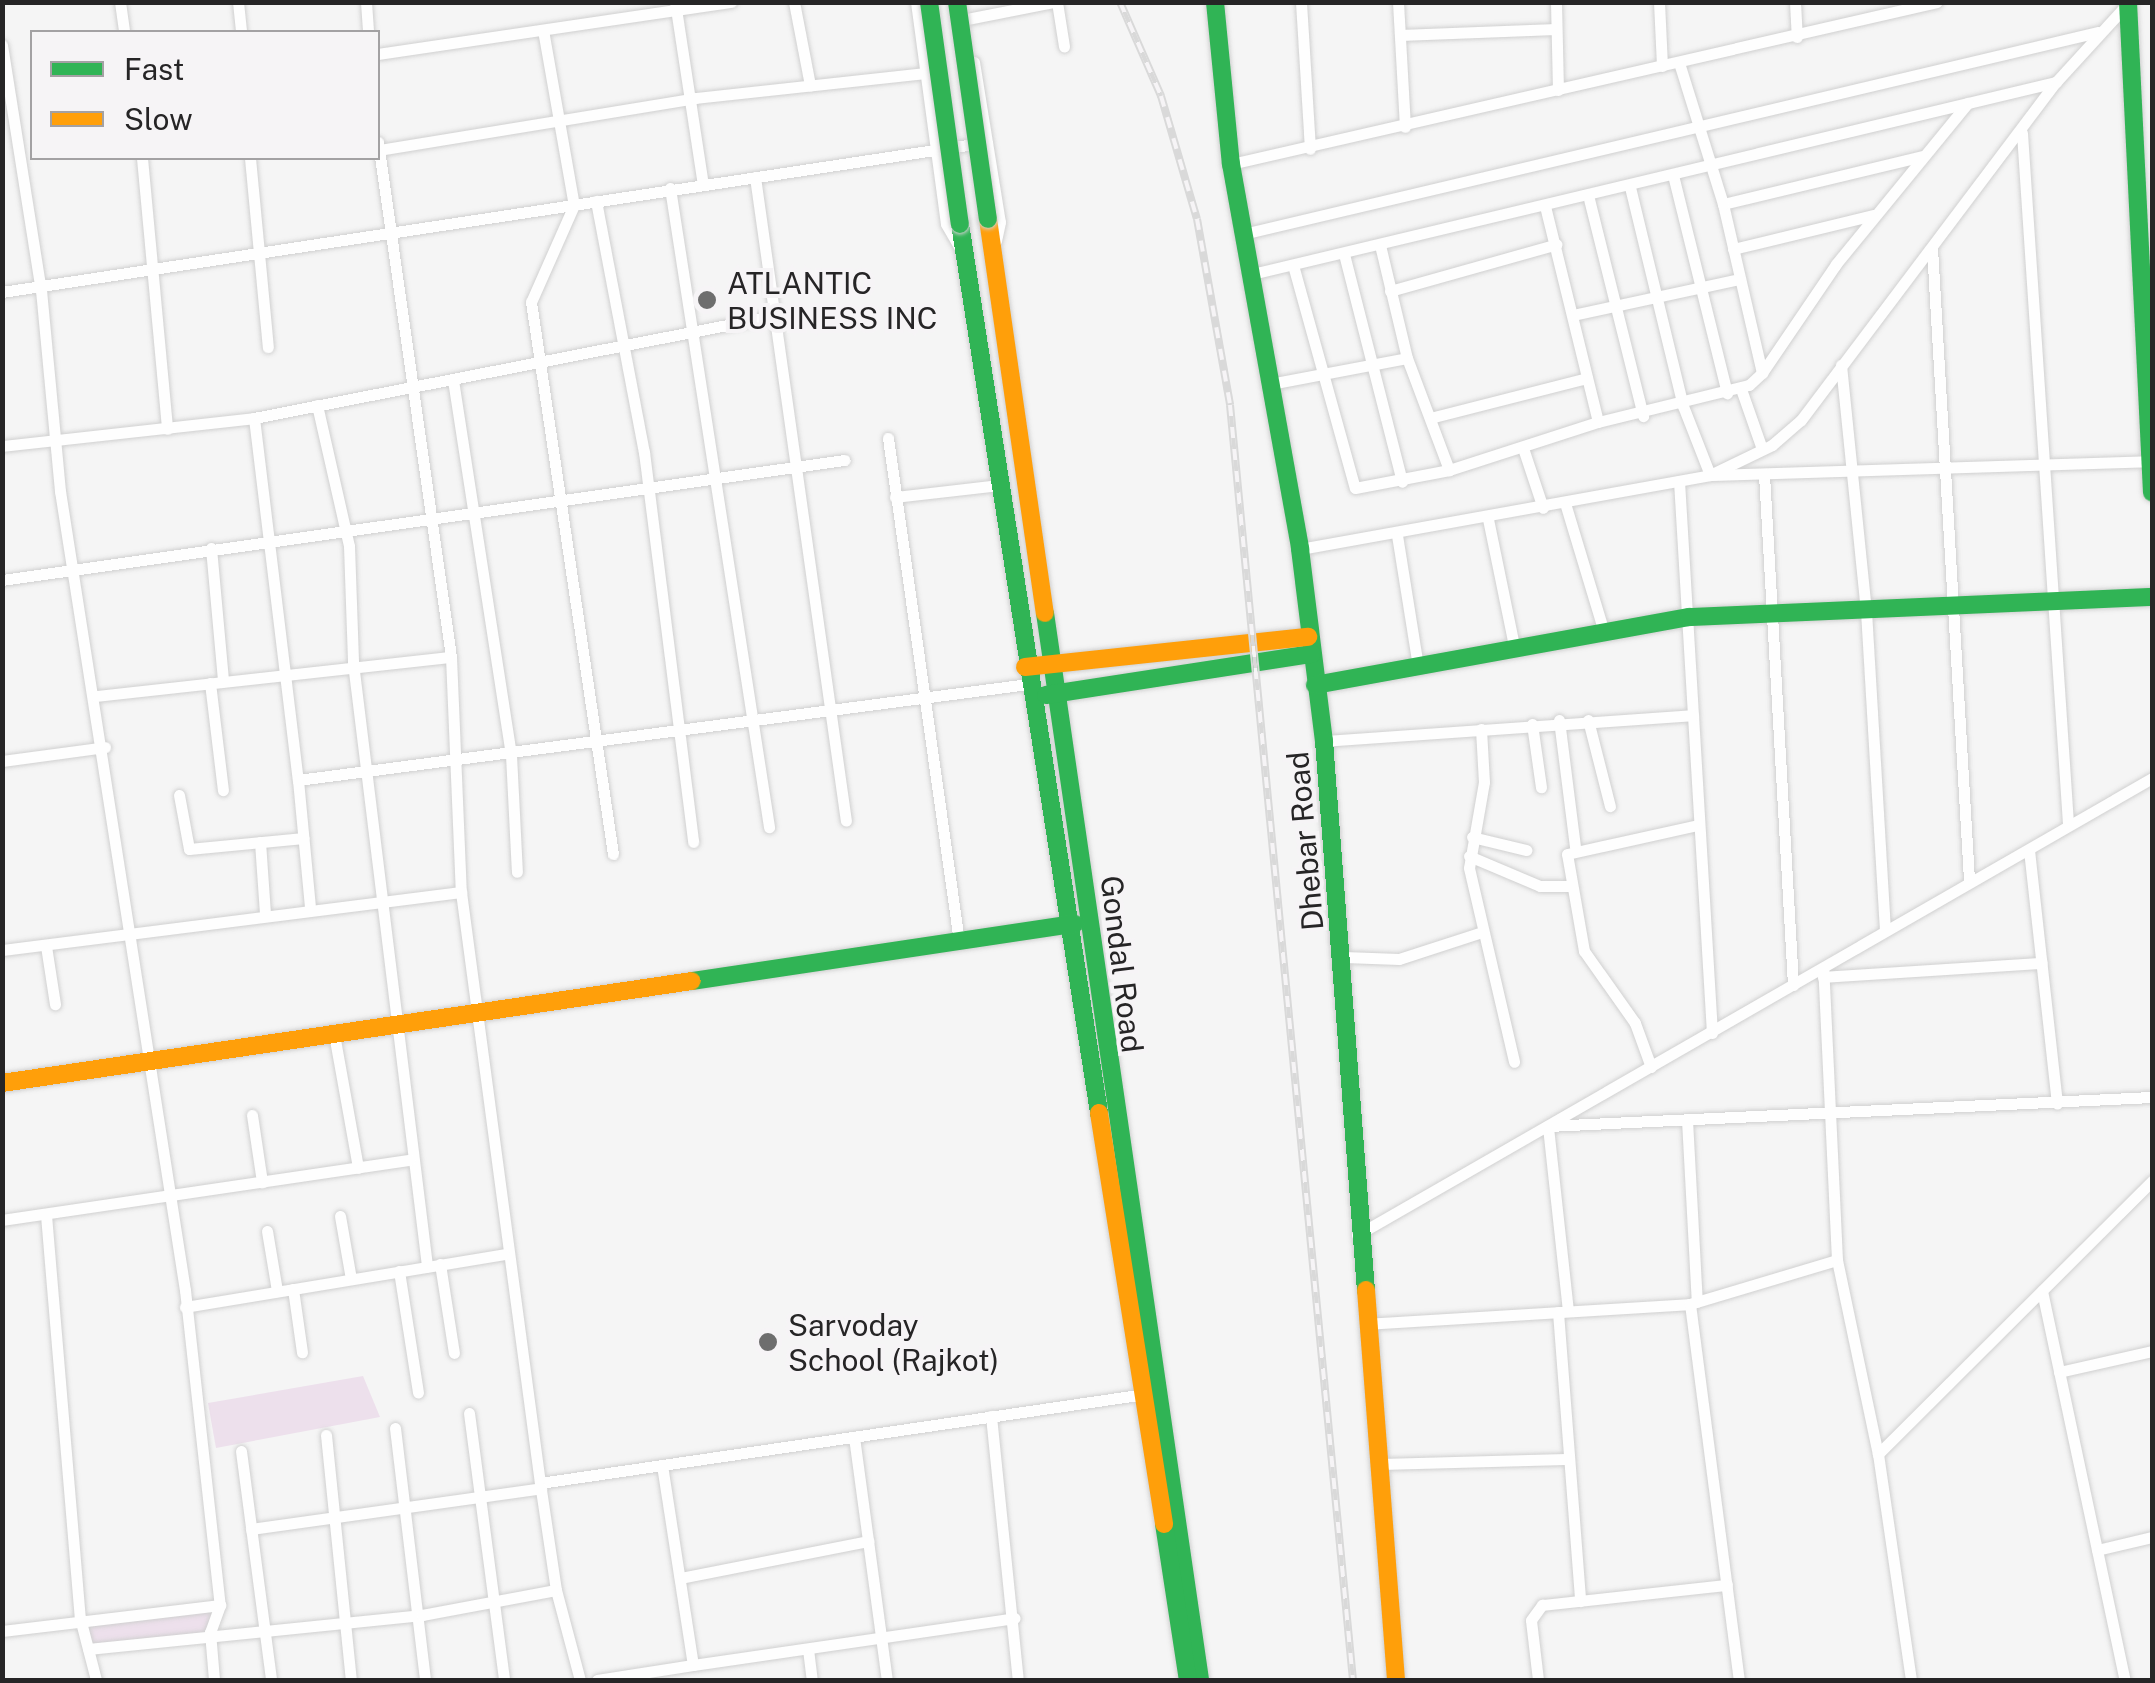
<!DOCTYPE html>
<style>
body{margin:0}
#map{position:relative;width:2155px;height:1683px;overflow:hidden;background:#f5f5f5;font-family:"Public Sans",sans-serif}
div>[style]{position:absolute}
.green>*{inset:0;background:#ede0ec}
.roads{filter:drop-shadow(0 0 2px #d0d0d0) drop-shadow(0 0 2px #d0d0d0)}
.street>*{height:11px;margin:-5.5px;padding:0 5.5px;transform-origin:5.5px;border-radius:5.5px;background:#fefefe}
.fast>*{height:18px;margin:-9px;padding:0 9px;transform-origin:9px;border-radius:9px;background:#30b455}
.slow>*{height:18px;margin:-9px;padding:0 9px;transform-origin:9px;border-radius:9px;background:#ff9f0a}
.rail>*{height:8px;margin-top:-4px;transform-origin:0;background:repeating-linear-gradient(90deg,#f6f4f6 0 11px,#d9d9d9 0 22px);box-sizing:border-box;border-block:2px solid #d9d9d9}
.bridges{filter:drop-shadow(0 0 2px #d0d0d0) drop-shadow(0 0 2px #d0d0d0)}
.fast-bridge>*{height:18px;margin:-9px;padding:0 9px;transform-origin:9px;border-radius:9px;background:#30b455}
.dots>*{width:28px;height:28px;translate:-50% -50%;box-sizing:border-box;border:5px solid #f6f4f6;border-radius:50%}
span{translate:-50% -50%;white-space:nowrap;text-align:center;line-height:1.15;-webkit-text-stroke:8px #f6f4f6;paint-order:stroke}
.poi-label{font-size:30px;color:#262526}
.left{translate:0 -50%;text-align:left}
.street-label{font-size:30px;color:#262526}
.frame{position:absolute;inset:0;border:5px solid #262526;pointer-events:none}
.legend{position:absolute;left:30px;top:30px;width:350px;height:130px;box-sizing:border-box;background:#f6f4f6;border:2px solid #a3a1a3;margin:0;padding:12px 18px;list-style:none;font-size:30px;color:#262526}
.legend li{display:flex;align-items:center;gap:20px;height:50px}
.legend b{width:50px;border:2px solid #a3a1a3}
</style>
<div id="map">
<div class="green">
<div style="clip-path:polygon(363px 1376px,380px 1417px,216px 1448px,208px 1403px)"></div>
<div style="clip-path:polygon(212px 1606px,210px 1632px,88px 1649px,89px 1617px)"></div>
</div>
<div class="roads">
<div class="street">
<div style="left:120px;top:2px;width:30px;rotate:82deg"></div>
<div style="left:238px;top:2px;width:30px;rotate:84deg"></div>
<div style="left:366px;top:2px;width:30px;rotate:86deg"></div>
<div style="left:675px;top:2px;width:184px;rotate:81.3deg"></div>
<div style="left:794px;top:2px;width:85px;rotate:79.1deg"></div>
<div style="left:916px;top:2px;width:224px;rotate:82.3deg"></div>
<div style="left:946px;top:224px;width:30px;rotate:60deg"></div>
<div style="left:1057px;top:2px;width:45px;rotate:81deg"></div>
<div style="left:1301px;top:2px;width:147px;rotate:86.5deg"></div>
<div style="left:1398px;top:2px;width:125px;rotate:86.8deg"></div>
<div style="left:1556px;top:2px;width:88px;rotate:88.7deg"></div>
<div style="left:1659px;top:2px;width:64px;rotate:87.3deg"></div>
<div style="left:1795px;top:2px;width:35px;rotate:87deg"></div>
<div style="left:967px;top:19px;width:89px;rotate:-11.1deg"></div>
<div style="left:543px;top:30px;width:178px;rotate:80deg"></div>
<div style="left:574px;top:205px;width:106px;rotate:113.9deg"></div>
<div style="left:531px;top:302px;width:558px;rotate:81.55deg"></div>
<div style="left:1400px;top:35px;width:156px;rotate:-2.2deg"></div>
<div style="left:2px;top:45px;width:248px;rotate:81deg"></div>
<div style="left:41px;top:290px;width:202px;rotate:84.6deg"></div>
<div style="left:60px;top:491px;width:809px;rotate:81.11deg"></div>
<div style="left:185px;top:1290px;width:317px;rotate:83.7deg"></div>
<div style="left:220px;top:1605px;width:29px;rotate:110deg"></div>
<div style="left:210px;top:1632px;width:48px;rotate:85.2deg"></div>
<div style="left:378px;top:54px;width:357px;rotate:-8.4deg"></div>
<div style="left:974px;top:62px;width:162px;rotate:80.8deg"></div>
<div style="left:1000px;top:222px;width:19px;rotate:102deg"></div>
<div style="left:2022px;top:133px;width:693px;rotate:86.19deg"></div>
<div style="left:378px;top:142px;width:520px;rotate:81.93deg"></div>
<div style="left:451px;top:657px;width:235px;rotate:87.6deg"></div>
<div style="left:461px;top:892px;width:596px;rotate:82.39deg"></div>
<div style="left:540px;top:1483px;width:604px;rotate:-8.37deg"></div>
<div style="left:379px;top:150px;width:320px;rotate:-9.3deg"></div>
<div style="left:695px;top:98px;width:231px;rotate:-6.2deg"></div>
<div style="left:142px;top:158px;width:272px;rotate:84.7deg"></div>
<div style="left:250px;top:158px;width:190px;rotate:84.6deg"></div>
<div style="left:1231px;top:164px;width:724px;rotate:-12.92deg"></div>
<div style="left:1673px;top:175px;width:225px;rotate:76.1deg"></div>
<div style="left:755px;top:177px;width:650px;rotate:81.96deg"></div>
<div style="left:1630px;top:187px;width:225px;rotate:76.4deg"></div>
<div style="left:1683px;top:406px;width:74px;rotate:68.6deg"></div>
<div style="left:1710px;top:475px;width:441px;rotate:-1.8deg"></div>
<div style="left:670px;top:188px;width:647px;rotate:81.19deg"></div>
<div style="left:1588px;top:195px;width:228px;rotate:76deg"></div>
<div style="left:596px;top:201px;width:256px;rotate:79.2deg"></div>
<div style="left:644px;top:452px;width:393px;rotate:82.8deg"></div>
<div style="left:1723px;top:204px;width:206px;rotate:-13.5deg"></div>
<div style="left:1545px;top:206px;width:222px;rotate:76.2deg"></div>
<div style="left:1243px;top:234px;width:879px;rotate:-13.29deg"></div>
<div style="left:1380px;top:245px;width:116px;rotate:76.6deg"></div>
<div style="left:1407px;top:358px;width:120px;rotate:69.4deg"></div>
<div style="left:1449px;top:470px;width:157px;rotate:-17.9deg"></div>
<div style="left:1598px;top:422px;width:155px;rotate:-13.8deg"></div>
<div style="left:1749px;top:385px;width:18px;rotate:-43deg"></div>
<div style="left:1762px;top:373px;width:173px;rotate:-103deg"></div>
<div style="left:1723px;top:204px;width:148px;rotate:-107.3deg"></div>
<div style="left:1932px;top:248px;width:634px;rotate:86.65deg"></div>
<div style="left:1733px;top:249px;width:145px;rotate:-13.6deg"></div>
<div style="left:1344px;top:254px;width:235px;rotate:75.7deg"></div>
<div style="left:1293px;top:265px;width:231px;rotate:74.5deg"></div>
<div style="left:1355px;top:488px;width:96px;rotate:-10.8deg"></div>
<div style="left:1252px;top:274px;width:827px;rotate:-13.43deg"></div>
<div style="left:1390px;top:291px;width:173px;rotate:-15.7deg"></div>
<div style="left:2px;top:292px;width:996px;rotate:-8.66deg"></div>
<div style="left:1573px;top:315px;width:170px;rotate:-12.2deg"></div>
<div style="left:1841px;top:365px;width:247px;rotate:84.2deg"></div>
<div style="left:1866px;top:611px;width:319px;rotate:86.6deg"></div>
<div style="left:1762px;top:373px;width:132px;rotate:-55.8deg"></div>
<div style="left:1836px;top:264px;width:208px;rotate:-50.7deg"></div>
<div style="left:453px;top:380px;width:379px;rotate:81.2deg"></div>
<div style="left:511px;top:755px;width:117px;rotate:87.1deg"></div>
<div style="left:1270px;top:384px;width:139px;rotate:-10.7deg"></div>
<div style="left:1741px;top:389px;width:64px;rotate:70.7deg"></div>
<div style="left:317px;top:405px;width:145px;rotate:77.2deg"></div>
<div style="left:349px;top:546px;width:117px;rotate:88deg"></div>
<div style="left:353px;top:663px;width:608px;rotate:83deg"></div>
<div style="left:254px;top:418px;width:365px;rotate:83.1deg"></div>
<div style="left:1430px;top:418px;width:162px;rotate:-14.3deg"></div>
<div style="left:888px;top:438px;width:508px;rotate:81.97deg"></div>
<div style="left:2px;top:446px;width:254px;rotate:-6.3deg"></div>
<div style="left:254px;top:418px;width:529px;rotate:-11.12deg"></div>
<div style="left:1523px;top:448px;width:63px;rotate:71.6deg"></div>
<div style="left:1764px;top:474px;width:512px;rotate:86.75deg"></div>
<div style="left:1679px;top:481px;width:553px;rotate:86.58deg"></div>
<div style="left:895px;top:497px;width:104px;rotate:-6.6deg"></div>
<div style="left:1565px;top:503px;width:135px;rotate:73.2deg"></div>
<div style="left:1488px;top:519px;width:130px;rotate:78.4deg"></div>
<div style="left:1397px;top:535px;width:133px;rotate:80.9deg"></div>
<div style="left:211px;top:548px;width:134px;rotate:84.8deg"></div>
<div style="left:1300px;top:549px;width:417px;rotate:-10.2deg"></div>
<div style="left:1710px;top:475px;width:69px;rotate:-25.8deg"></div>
<div style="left:1772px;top:445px;width:38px;rotate:-41deg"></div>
<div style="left:1801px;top:420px;width:423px;rotate:-53deg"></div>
<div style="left:2056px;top:82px;width:108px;rotate:-47.6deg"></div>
<div style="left:2px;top:580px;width:851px;rotate:-8.11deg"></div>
<div style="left:210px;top:683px;width:108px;rotate:83.1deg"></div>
<div style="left:96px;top:696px;width:357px;rotate:-6.3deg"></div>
<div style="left:1559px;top:720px;width:128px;rotate:82.8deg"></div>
<div style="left:1588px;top:720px;width:89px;rotate:75.7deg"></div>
<div style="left:1532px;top:724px;width:64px;rotate:81.9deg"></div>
<div style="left:1481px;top:729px;width:53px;rotate:86.8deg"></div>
<div style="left:1484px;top:782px;width:87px;rotate:99.9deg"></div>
<div style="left:1469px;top:868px;width:199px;rotate:76.9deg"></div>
<div style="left:1324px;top:741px;width:370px;rotate:-4deg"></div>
<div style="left:2px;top:761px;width:104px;rotate:-7.7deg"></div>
<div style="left:179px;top:795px;width:55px;rotate:79.5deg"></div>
<div style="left:189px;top:849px;width:115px;rotate:-5.5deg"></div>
<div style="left:1472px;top:837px;width:56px;rotate:13.5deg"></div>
<div style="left:260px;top:842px;width:72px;rotate:86deg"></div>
<div style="left:2029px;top:850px;width:255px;rotate:83.7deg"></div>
<div style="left:1469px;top:856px;width:77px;rotate:22.9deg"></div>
<div style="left:1540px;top:886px;width:29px"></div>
<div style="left:310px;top:907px;width:128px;rotate:-95.4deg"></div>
<div style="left:298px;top:780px;width:736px;rotate:-7.49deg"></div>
<div style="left:46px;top:946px;width:59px;rotate:81.2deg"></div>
<div style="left:2px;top:950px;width:463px;rotate:-7.2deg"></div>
<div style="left:1344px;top:957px;width:55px;rotate:2.1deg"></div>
<div style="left:1399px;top:959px;width:87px;rotate:-18deg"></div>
<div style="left:1823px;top:977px;width:219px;rotate:-3.7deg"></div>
<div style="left:334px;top:1034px;width:136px;rotate:79.8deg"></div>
<div style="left:1651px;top:1067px;width:47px;rotate:-110deg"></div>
<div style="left:1635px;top:1023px;width:88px;rotate:-125.3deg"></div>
<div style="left:1584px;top:951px;width:98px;rotate:-99.9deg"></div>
<div style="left:1567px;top:854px;width:134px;rotate:-12.5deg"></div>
<div style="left:252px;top:1115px;width:68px;rotate:81.5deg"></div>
<div style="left:1687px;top:1120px;width:182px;rotate:86.9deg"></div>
<div style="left:46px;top:1215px;width:404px;rotate:85.2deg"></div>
<div style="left:80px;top:1618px;width:64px;rotate:75.5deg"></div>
<div style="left:340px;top:1216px;width:64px;rotate:80.1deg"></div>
<div style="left:2px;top:1220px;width:412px;rotate:-8.4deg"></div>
<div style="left:267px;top:1231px;width:61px;rotate:80.5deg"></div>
<div style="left:1357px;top:1235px;width:917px;rotate:-29.89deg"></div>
<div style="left:1837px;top:1260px;width:198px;rotate:78.1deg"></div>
<div style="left:440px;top:1264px;width:90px;rotate:81.1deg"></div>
<div style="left:399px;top:1271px;width:123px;rotate:81.1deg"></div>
<div style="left:293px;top:1289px;width:64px;rotate:81.9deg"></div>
<div style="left:2042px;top:1291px;width:398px;rotate:78deg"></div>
<div style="left:1690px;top:1304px;width:379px;rotate:82.6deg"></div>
<div style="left:185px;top:1307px;width:323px;rotate:-9.4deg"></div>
<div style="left:1568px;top:1311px;width:186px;rotate:-96.2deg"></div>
<div style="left:1548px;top:1126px;width:605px;rotate:-2.75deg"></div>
<div style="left:1558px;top:1312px;width:290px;rotate:85.6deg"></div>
<div style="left:1366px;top:1324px;width:325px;rotate:-3.5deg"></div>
<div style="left:1690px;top:1304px;width:153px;rotate:-16.7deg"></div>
<div style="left:1837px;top:1260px;width:292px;rotate:-92.7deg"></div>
<div style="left:2059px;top:1372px;width:95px;rotate:-12.7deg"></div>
<div style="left:469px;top:1413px;width:269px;rotate:82.5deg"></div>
<div style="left:991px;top:1416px;width:265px;rotate:84.2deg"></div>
<div style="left:395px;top:1428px;width:254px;rotate:83.2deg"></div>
<div style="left:326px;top:1435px;width:246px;rotate:84.2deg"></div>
<div style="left:854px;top:1437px;width:245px;rotate:82.3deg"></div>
<div style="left:241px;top:1451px;width:231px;rotate:82.5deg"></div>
<div style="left:1377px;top:1464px;width:192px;rotate:-1.5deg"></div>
<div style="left:662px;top:1465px;width:202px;rotate:81.2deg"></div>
<div style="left:693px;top:1665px;width:325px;rotate:-8.3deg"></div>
<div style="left:540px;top:1483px;width:108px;rotate:81.5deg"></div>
<div style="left:556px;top:1590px;width:93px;rotate:75.1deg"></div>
<div style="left:251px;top:1529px;width:293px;rotate:-8deg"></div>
<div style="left:2097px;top:1550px;width:57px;rotate:-13.3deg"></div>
<div style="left:680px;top:1578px;width:192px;rotate:-11.1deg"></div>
<div style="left:2px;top:1631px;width:220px;rotate:-6.8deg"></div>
<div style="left:88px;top:1649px;width:336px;rotate:-5.8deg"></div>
<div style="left:422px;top:1615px;width:136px;rotate:-10.6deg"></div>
<div style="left:808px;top:1649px;width:31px;rotate:83deg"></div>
<div style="left:597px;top:1680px;width:97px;rotate:-8.9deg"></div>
<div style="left:1538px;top:1680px;width:60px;rotate:-96.7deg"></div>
<div style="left:1531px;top:1620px;width:19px;rotate:-54deg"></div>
<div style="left:1542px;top:1605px;width:186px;rotate:-6.2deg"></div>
<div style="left:1911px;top:1680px;width:228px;rotate:-98.3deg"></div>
<div style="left:1878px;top:1454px;width:387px;rotate:-44.9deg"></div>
</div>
<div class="fast">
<div style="left:1215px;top:2px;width:163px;rotate:84.4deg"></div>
<div style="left:1231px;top:164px;width:391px;rotate:79.8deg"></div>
<div style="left:1300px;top:549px;width:193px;rotate:82.9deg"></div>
<div style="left:1324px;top:741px;width:551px;rotate:85.63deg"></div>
<div style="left:2128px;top:2px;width:491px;rotate:87.2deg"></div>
<div style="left:960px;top:224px;width:900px;rotate:81.11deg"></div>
<div style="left:1045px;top:613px;width:1078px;rotate:81.73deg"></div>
<div style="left:1315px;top:685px;width:380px;rotate:-10.3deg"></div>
<div style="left:1689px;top:617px;width:463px;rotate:-2.5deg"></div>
<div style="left:1046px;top:695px;width:269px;rotate:-8.8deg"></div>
<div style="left:692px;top:981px;width:387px;rotate:-8.5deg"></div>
<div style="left:1164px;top:1524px;width:158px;rotate:81.3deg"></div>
</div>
<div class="slow">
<div style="left:988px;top:219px;width:398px;rotate:81.8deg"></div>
<div style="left:1025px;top:667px;width:285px;rotate:-6.1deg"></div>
<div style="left:2px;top:1083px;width:697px;rotate:-8.41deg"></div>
<div style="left:1099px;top:1113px;width:416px;rotate:81deg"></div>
<div style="left:1366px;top:1290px;width:391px;rotate:85.6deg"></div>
</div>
</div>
<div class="rail">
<div style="left:1120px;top:2px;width:103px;rotate:66.4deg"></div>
<div style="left:1161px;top:96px;width:128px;rotate:73.7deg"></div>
<div style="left:1197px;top:219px;width:189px;rotate:79.9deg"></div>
<div style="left:1230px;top:405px;width:1281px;rotate:84.49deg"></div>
</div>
<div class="bridges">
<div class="fast-bridge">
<div style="left:929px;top:2px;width:224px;rotate:82.1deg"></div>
<div style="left:957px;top:2px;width:219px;rotate:81.9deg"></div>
</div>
</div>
<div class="dots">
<div style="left:707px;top:300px;background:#6e6e6e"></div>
<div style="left:768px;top:1342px;background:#6e6e6e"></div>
</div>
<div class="poi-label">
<span class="left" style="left:727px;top:300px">ATLANTIC<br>BUSINESS INC</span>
<span class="left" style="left:788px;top:1342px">Sarvoday<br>School (Rajkot)</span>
</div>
<div class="street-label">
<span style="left:1305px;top:841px;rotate:-95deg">Dhebar Road</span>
<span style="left:1122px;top:964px;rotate:83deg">Gondal Road</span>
</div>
<div class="frame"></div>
<ul class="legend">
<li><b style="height:12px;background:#30b455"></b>Fast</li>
<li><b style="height:12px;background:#ff9f0a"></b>Slow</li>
</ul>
</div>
